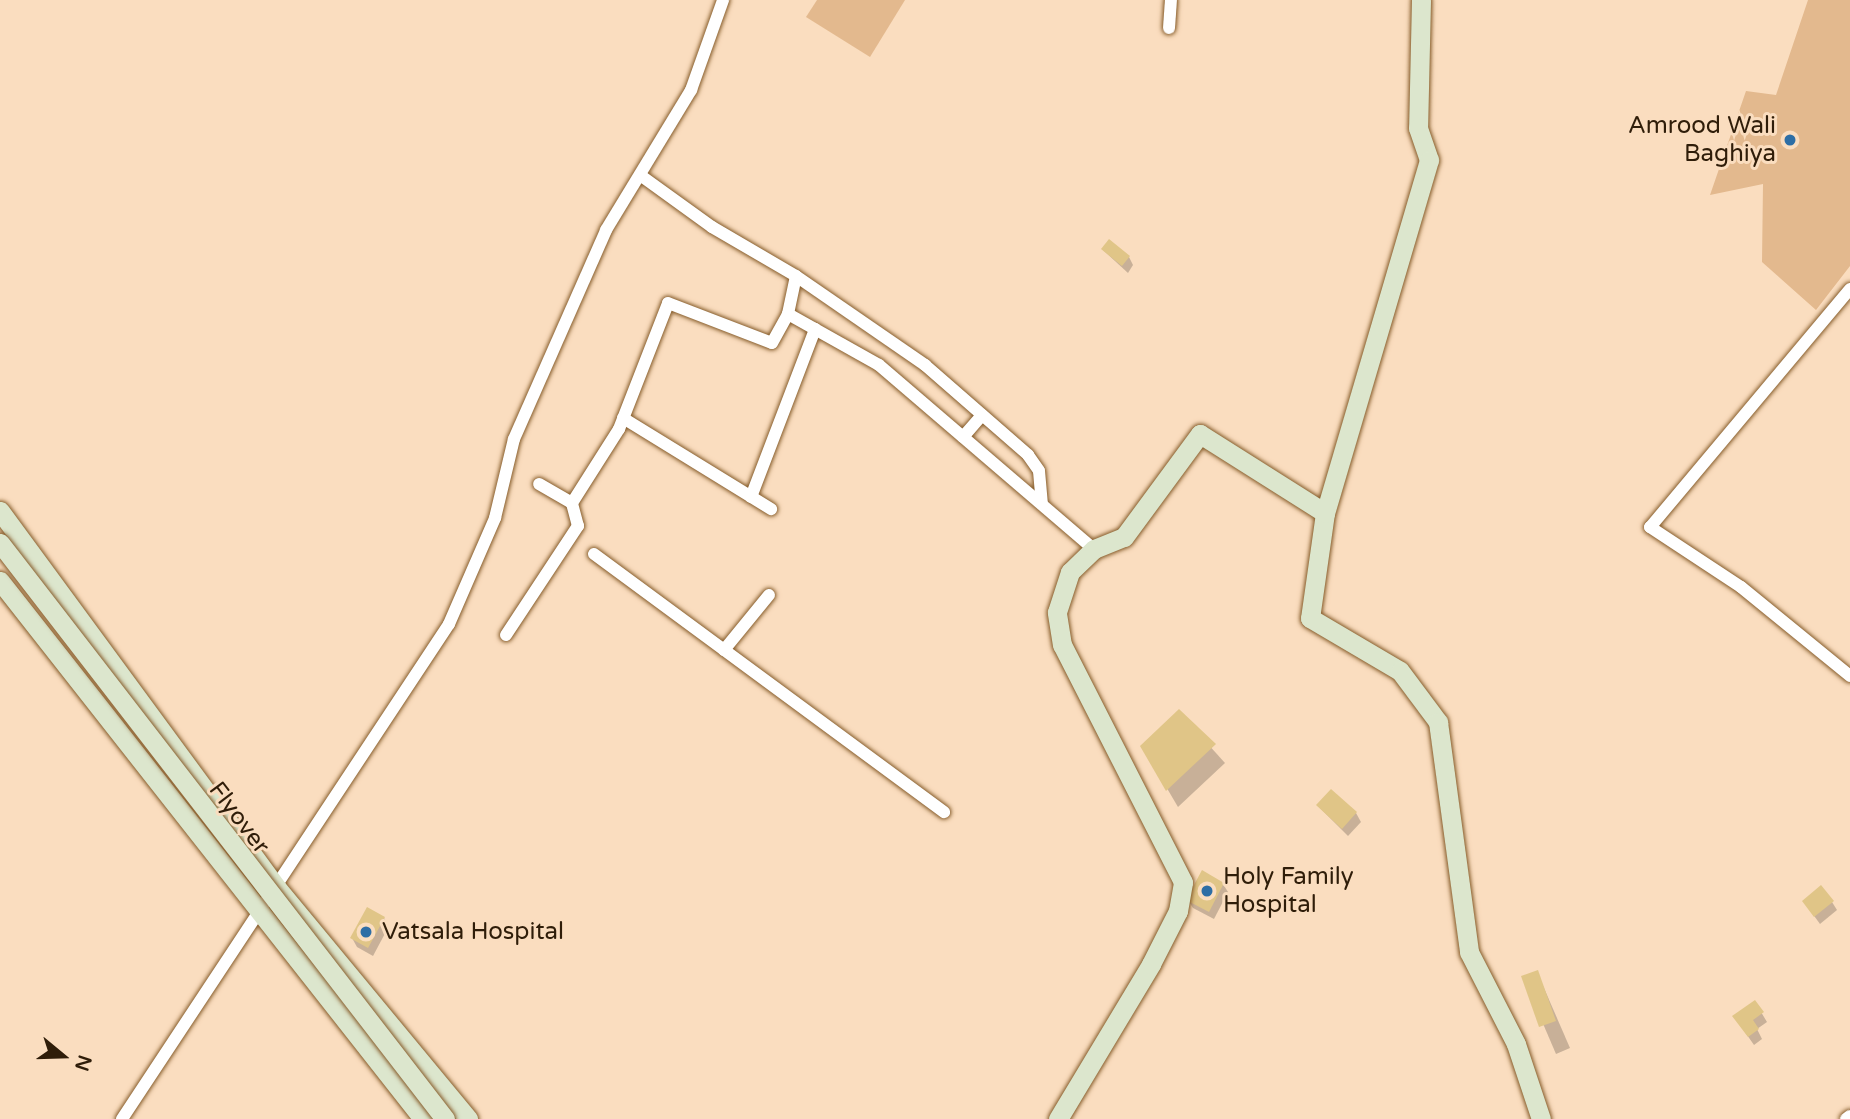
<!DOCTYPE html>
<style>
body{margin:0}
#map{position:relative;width:1850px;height:1119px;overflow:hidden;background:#faddbf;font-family:"Varela Round",sans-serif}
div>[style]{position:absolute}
.green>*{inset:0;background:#e3b98e}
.shadow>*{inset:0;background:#0003}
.building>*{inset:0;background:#e0c587}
.roads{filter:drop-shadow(0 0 2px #865c2a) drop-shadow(0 0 2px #865c2a)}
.street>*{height:12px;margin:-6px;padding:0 6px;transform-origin:6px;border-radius:6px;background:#fff}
.secondary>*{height:19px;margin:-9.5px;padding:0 9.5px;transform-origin:9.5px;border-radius:9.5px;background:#dce6cd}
.bridges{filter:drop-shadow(0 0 2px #865c2a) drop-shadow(0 0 2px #865c2a)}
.secondary-bridge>*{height:19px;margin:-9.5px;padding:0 9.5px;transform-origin:9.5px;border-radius:9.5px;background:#dce6cd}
.dots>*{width:19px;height:19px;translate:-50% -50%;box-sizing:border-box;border:4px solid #faddbf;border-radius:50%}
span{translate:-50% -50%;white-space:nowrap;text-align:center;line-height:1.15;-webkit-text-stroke:6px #faddbf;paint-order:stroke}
.poi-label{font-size:24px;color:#2f1d09}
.right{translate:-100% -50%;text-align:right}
.left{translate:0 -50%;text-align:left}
.street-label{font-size:24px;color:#2f1d09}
.north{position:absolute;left:28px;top:1021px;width:70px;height:70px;-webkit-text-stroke:5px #faddbf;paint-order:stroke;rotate:109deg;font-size:19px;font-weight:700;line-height:28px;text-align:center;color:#2f1d09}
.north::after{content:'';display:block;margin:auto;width:24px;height:32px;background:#2f1d09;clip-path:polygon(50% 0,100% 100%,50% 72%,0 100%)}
</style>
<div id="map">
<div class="green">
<div style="clip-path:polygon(817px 0,905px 0,870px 57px,806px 17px)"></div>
<div style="clip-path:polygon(1808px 0,1850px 0,1850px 266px,1816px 310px,1762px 262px,1763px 184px,1710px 195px,1746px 91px,1776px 95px)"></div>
</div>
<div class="shadow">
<div style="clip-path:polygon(1103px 250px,1129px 257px,1133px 265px,1128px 273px)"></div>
<div style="clip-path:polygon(1179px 712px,1225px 763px,1178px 807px,1142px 746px)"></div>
<div style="clip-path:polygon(1318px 806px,1356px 813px,1361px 822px,1348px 836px)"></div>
<div style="clip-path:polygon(1223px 884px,1228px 892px,1214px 919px,1193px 908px,1188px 900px)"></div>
<div style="clip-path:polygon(1804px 902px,1832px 902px,1837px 910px,1820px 924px)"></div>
<div style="clip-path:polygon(384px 918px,389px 926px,373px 956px,357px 947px,352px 938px)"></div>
<div style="clip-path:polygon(1537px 972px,1570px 1048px,1556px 1054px,1523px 977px)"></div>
<div style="clip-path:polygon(1755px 1002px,1767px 1022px,1757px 1029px,1762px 1039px,1754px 1045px,1740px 1025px)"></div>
</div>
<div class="building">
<div style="clip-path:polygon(1109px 239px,1130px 256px,1122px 266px,1101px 249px)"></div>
<div style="clip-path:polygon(1179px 709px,1216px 744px,1166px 791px,1140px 746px)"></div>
<div style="clip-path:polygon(1331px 789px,1357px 812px,1342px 829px,1316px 805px)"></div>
<div style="clip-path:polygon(1202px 870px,1224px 883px,1209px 912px,1186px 900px)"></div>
<div style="clip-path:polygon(1821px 885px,1834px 901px,1814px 917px,1802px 901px)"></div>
<div style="clip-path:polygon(367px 907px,385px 917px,368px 948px,350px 938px)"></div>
<div style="clip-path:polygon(1538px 970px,1556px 1021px,1539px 1027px,1521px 976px)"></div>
<div style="clip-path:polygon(1755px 1000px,1764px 1012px,1753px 1020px,1759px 1029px,1748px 1037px,1732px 1016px)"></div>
</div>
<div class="roads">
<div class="street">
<div style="left:1169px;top:28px;width:28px;rotate:-86deg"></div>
<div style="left:640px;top:175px;width:89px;rotate:35.8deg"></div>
<div style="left:712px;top:227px;width:97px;rotate:30.3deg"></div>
<div style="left:796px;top:276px;width:39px;rotate:102deg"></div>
<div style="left:788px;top:314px;width:104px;rotate:29.3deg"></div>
<div style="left:879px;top:365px;width:283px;rotate:40.6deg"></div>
<div style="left:796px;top:276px;width:157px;rotate:34.6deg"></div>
<div style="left:925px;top:365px;width:137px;rotate:41.1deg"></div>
<div style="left:1028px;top:455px;width:19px;rotate:55deg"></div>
<div style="left:1039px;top:471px;width:33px;rotate:85deg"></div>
<div style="left:1850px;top:289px;width:311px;rotate:130deg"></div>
<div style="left:1650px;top:527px;width:109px;rotate:33.4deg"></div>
<div style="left:1741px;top:587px;width:141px;rotate:39.2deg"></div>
<div style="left:623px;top:418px;width:174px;rotate:31.6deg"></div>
<div style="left:963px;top:437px;width:29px;rotate:-49deg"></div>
<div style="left:751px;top:497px;width:180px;rotate:-69.1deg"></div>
<div style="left:572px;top:503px;width:88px;rotate:-57.6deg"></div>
<div style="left:619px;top:429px;width:135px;rotate:-68.7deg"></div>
<div style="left:668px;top:303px;width:111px;rotate:21deg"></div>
<div style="left:772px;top:343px;width:33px;rotate:-61deg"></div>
<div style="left:594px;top:554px;width:435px;rotate:36.4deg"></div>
<div style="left:506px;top:635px;width:131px;rotate:-56.6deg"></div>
<div style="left:578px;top:526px;width:24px;rotate:-105deg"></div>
<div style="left:572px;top:503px;width:38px;rotate:-150deg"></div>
<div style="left:724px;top:650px;width:71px;rotate:-50.7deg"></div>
<div style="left:122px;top:1119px;width:593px;rotate:-56.55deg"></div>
<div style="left:449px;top:624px;width:116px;rotate:-66.5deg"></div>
<div style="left:495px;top:518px;width:81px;rotate:-76.5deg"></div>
<div style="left:514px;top:439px;width:228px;rotate:-66.2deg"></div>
<div style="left:606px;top:230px;width:164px;rotate:-58.7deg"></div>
<div style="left:691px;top:90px;width:96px;rotate:-70.4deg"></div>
<div style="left:1846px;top:1119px;width:5px;rotate:-37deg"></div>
</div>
<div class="secondary">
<div style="left:1421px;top:0;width:128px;rotate:91.3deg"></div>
<div style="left:1418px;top:128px;width:34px;rotate:71deg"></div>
<div style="left:1429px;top:160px;width:368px;rotate:106.4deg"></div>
<div style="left:1325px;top:513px;width:106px;rotate:98.1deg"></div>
<div style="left:1310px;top:618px;width:104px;rotate:30.5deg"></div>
<div style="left:1400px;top:671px;width:64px;rotate:53.3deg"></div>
<div style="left:1438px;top:722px;width:232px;rotate:82.3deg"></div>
<div style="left:1469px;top:952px;width:103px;rotate:62.9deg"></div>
<div style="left:1516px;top:1044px;width:79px;rotate:71.6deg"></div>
<div style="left:0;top:511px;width:468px;rotate:53.7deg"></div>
<div style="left:277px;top:888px;width:300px;rotate:50.4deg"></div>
<div style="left:0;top:581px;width:684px;rotate:51.82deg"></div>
<div style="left:1058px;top:1119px;width:181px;rotate:-59deg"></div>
<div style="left:1151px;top:964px;width:59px;rotate:-63deg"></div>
<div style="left:1178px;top:911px;width:29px;rotate:-80deg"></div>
<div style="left:1183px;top:882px;width:266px;rotate:-117deg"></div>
<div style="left:1062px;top:645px;width:33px;rotate:-99deg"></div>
<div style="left:1057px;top:612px;width:42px;rotate:-72deg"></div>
<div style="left:1070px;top:572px;width:33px;rotate:-44deg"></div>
<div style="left:1094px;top:549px;width:32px;rotate:-22deg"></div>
<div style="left:1124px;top:537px;width:128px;rotate:-53.6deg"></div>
<div style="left:1200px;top:434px;width:148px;rotate:32.3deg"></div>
</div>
</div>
<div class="bridges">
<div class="secondary-bridge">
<div style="left:0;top:543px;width:728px;rotate:52.31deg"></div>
</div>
</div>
<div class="dots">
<div style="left:1790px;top:140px;background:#2e6ea5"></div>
<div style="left:1207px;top:891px;background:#2e6ea5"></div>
<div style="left:366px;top:932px;background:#2e6ea5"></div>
</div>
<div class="poi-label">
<span class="right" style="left:1776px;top:140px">Amrood Wali<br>Baghiya</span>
<span class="left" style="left:1223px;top:891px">Holy Family<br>Hospital</span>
<span class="left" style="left:382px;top:932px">Vatsala Hospital</span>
</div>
<div class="street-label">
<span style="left:239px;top:818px;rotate:53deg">Flyover</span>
</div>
<div class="north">N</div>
</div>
